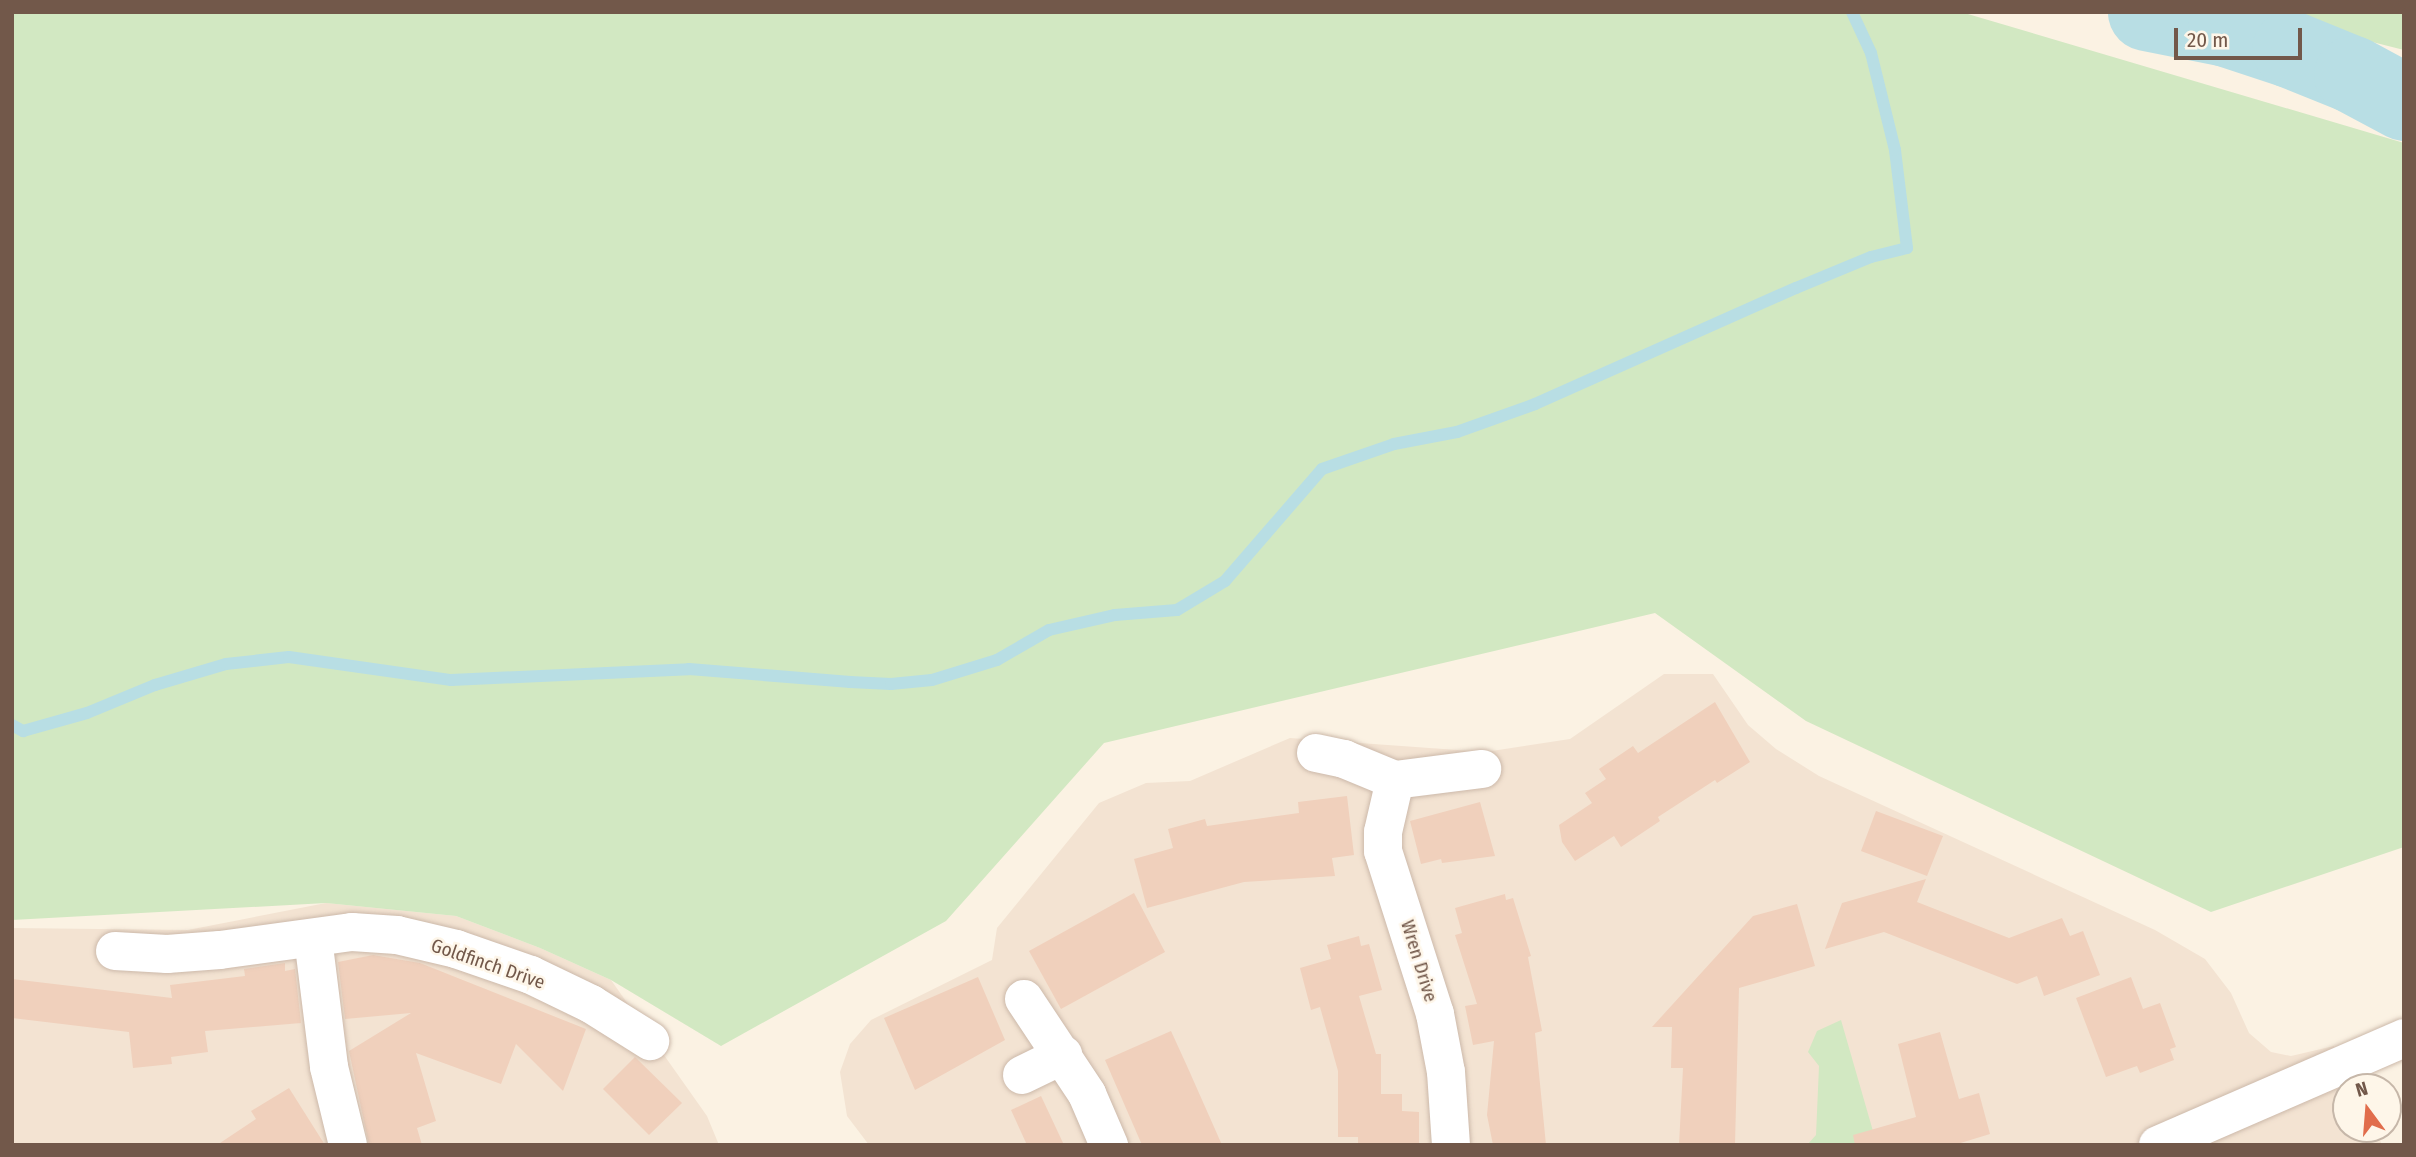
<!DOCTYPE html>
<style>
body{margin:0}
#map{position:relative;width:2416px;height:1157px;overflow:hidden;background:#fbf2e3;font-family:"Fira Sans Condensed",sans-serif}
div>[style]{position:absolute}
.residential>*{inset:0;background:#f3e3d2}
.green>*{inset:0;background:#d2e8c2}
.stream>*{height:12px;margin:-6px;padding:0 6px;transform-origin:6px;border-radius:6px;background:#b8dee4}
.river>*{height:77px;margin:-38.5px;padding:0 38.5px;transform-origin:38.5px;border-radius:38.5px;background:#b8dee4}
.building>*{inset:0;background:#f0d0bc}
.roads{filter:drop-shadow(0 0 2px #ccb9aa) drop-shadow(0 0 2px #ccb9aa)}
.minor>*{height:38px;margin:-19px;padding:0 19px;transform-origin:19px;border-radius:19px;background:#fff}
span{translate:-50% -50%;white-space:nowrap;text-align:center;line-height:1.15;-webkit-text-stroke:5px #fef6e9;paint-order:stroke}
.street-label{font-size:19px;color:#72584a}
.frame{position:absolute;inset:0;border:14px solid #72584a;pointer-events:none}
.north{position:absolute;left:2332px;top:1073px;width:70px;height:70px;box-sizing:border-box;background:#fef6e9;border:2px solid #c6b7a9;border-radius:50%;rotate:344deg;font-size:19px;font-weight:700;line-height:28px;text-align:center;color:#72584a}
.north::after{content:'';display:block;margin:auto;width:24px;height:32px;background:#e16d4c;clip-path:polygon(50% 0,100% 100%,50% 72%,0 100%)}
.scale{position:absolute;left:2174px;top:28px;width:128px;height:32px;box-sizing:border-box;border:4px solid #72584a;border-top:0;padding-left:9px;font-size:21px;line-height:24px;white-space:nowrap;color:#72584a;-webkit-text-stroke:5px #fef6e9;paint-order:stroke}
</style>
<div id="map">
<div class="residential">
<div style="clip-path:polygon(1664px 674px,1713px 674px,1748px 725px,1776px 749px,1819px 776px,2155px 930px,2205px 959px,2231px 993px,2249px 1033px,2271px 1052px,2291px 1056px,2334px 1046px,2354px 1087px,2346px 1087px,2346px 1129px,2375px 1129px,2382px 1145px,869px 1145px,847px 1116px,840px 1072px,850px 1044px,871px 1020px,992px 960px,997px 928px,1099px 803px,1146px 783px,1190px 781px,1290px 738px,1485px 752px,1570px 739px)"></div>
<div style="clip-path:polygon(326px 903px,456px 916px,540px 948px,611px 980px,707px 1116px,719px 1145px,12px 1145px,12px 928px,188px 930px)"></div>
</div>
<div class="green">
<div style="clip-path:polygon(12px 12px,1961px 12px,2404px 143px,2404px 847px,2211px 912px,1806px 721px,1655px 613px,1104px 743px,946px 921px,721px 1046px,611px 980px,540px 948px,456px 916px,326px 903px,12px 920px)"></div>
<div style="clip-path:polygon(2253px 12px,2404px 12px,2404px 50px)"></div>
<div style="clip-path:polygon(1841px 1020px,1877px 1145px,1807px 1145px,1816px 1135px,1819px 1066px,1808px 1052px,1817px 1031px)"></div>
</div>
<div class="stream">
<div style="left:12px;top:725px;width:13px;rotate:29deg"></div>
<div style="left:23px;top:731px;width:66px;rotate:-15.7deg"></div>
<div style="left:87px;top:713px;width:74px;rotate:-22.4deg"></div>
<div style="left:155px;top:685px;width:74px;rotate:-16.5deg"></div>
<div style="left:226px;top:664px;width:63px;rotate:-6.3deg"></div>
<div style="left:289px;top:657px;width:164px;rotate:8.1deg"></div>
<div style="left:451px;top:680px;width:238px;rotate:-2.6deg"></div>
<div style="left:689px;top:669px;width:162px;rotate:4.6deg"></div>
<div style="left:850px;top:682px;width:41px;rotate:2.8deg"></div>
<div style="left:891px;top:684px;width:41px;rotate:-5.6deg"></div>
<div style="left:932px;top:680px;width:68px;rotate:-17.1deg"></div>
<div style="left:997px;top:660px;width:60px;rotate:-30deg"></div>
<div style="left:1049px;top:630px;width:68px;rotate:-12.8deg"></div>
<div style="left:1115px;top:615px;width:62px;rotate:-4.6deg"></div>
<div style="left:1177px;top:610px;width:56px;rotate:-31.1deg"></div>
<div style="left:1225px;top:581px;width:148px;rotate:-49.1deg"></div>
<div style="left:1322px;top:469px;width:76px;rotate:-19.1deg"></div>
<div style="left:1394px;top:444px;width:64px;rotate:-10.8deg"></div>
<div style="left:1457px;top:432px;width:83px;rotate:-19.7deg"></div>
<div style="left:1535px;top:404px;width:286px;rotate:-24deg"></div>
<div style="left:1796px;top:288px;width:81px;rotate:-22.5deg"></div>
<div style="left:1871px;top:257px;width:37px;rotate:-14deg"></div>
<div style="left:1907px;top:248px;width:99px;rotate:-97deg"></div>
<div style="left:1895px;top:150px;width:100px;rotate:-103.9deg"></div>
<div style="left:1871px;top:53px;width:45px;rotate:-114.9deg"></div>
</div>
<div class="river">
<div style="left:2146px;top:12px;width:82px;rotate:11.3deg"></div>
<div style="left:2226px;top:28px;width:67px;rotate:18.2deg"></div>
<div style="left:2290px;top:49px;width:67px;rotate:22deg"></div>
<div style="left:2352px;top:74px;width:59px;rotate:28.3deg"></div>
</div>
<div class="building">
<div style="clip-path:polygon(1715px 702px,1750px 762px,1717px 783px,1715px 780px,1658px 817px,1660px 821px,1621px 847px,1614px 836px,1575px 861px,1562px 842px,1559px 825px,1592px 803px,1585px 793px,1606px 779px,1599px 769px,1633px 746px,1638px 753px)"></div>
<div style="clip-path:polygon(1347px 796px,1354px 855px,1332px 858px,1335px 876px,1244px 882px,1147px 908px,1134px 859px,1173px 848px,1168px 829px,1205px 819px,1207px 826px,1299px 813px,1298px 802px)"></div>
<div style="clip-path:polygon(1480px 802px,1495px 856px,1442px 863px,1441px 859px,1421px 864px,1410px 821px)"></div>
<div style="clip-path:polygon(1876px 811px,1943px 836px,1927px 876px,1861px 851px)"></div>
<div style="clip-path:polygon(1926px 879px,1917px 902px,2009px 938px,2062px 918px,2070px 936px,2083px 931px,2100px 975px,2044px 996px,2037px 976px,2017px 984px,1884px 932px,1825px 949px,1842px 903px)"></div>
<div style="clip-path:polygon(1134px 893px,1165px 952px,1061px 1009px,1029px 951px)"></div>
<div style="clip-path:polygon(1505px 894px,1506px 900px,1513px 898px,1531px 956px,1528px 957px,1542px 1031px,1535px 1033px,1546px 1145px,1493px 1145px,1487px 1115px,1494px 1041px,1473px 1045px,1465px 1006px,1477px 1004px,1455px 935px,1462px 933px,1455px 908px)"></div>
<div style="clip-path:polygon(1797px 904px,1815px 966px,1739px 988px,1735px 1145px,1679px 1145px,1683px 1068px,1671px 1068px,1672px 1027px,1652px 1027px,1753px 916px)"></div>
<div style="clip-path:polygon(1359px 936px,1361px 946px,1369px 944px,1382px 990px,1359px 996px,1376px 1054px,1381px 1054px,1381px 1094px,1402px 1094px,1402px 1111px,1419px 1112px,1419px 1145px,1358px 1145px,1358px 1137px,1338px 1137px,1338px 1071px,1320px 1007px,1311px 1010px,1300px 968px,1331px 959px,1327px 945px)"></div>
<div style="clip-path:polygon(373px 955px,420px 963px,586px 1029px,563px 1091px,516px 1044px,501px 1084px,416px 1053px,436px 1121px,417px 1128px,422px 1145px,369px 1145px,349px 1051px,411px 1013px,345px 1019px,338px 962px)"></div>
<div style="clip-path:polygon(285px 963px,285px 971px,295px 969px,301px 1023px,205px 1031px,208px 1052px,171px 1057px,172px 1064px,133px 1068px,129px 1032px,12px 1018px,12px 979px,172px 998px,170px 985px,245px 976px,244px 969px)"></div>
<div style="clip-path:polygon(978px 977px,1005px 1040px,915px 1090px,884px 1018px)"></div>
<div style="clip-path:polygon(2131px 977px,2143px 1009px,2160px 1003px,2176px 1047px,2170px 1049px,2174px 1060px,2140px 1073px,2137px 1066px,2106px 1077px,2076px 998px)"></div>
<div style="clip-path:polygon(1171px 1031px,1187px 1066px,1222px 1145px,1142px 1145px,1105px 1060px)"></div>
<div style="clip-path:polygon(1940px 1032px,1959px 1099px,1979px 1093px,1990px 1134px,1954px 1145px,1855px 1145px,1853px 1135px,1916px 1117px,1898px 1044px)"></div>
<div style="clip-path:polygon(635px 1057px,682px 1103px,649px 1135px,603px 1089px)"></div>
<div style="clip-path:polygon(289px 1088px,325px 1145px,217px 1145px,256px 1119px,251px 1111px)"></div>
<div style="clip-path:polygon(1041px 1096px,1064px 1145px,1027px 1145px,1011px 1110px)"></div>
</div>
<div class="roads">
<div class="minor">
<div style="left:1316px;top:753px;width:29px;rotate:12deg"></div>
<div style="left:1344px;top:759px;width:55px;rotate:22.4deg"></div>
<div style="left:1395px;top:780px;width:88px;rotate:-7.2deg"></div>
<div style="left:1395px;top:780px;width:53px;rotate:103deg"></div>
<div style="left:1383px;top:832px;width:19px;rotate:90deg"></div>
<div style="left:1383px;top:851px;width:171px;rotate:72.3deg"></div>
<div style="left:1435px;top:1014px;width:59px;rotate:79.3deg"></div>
<div style="left:1446px;top:1072px;width:73px;rotate:86.1deg"></div>
<div style="left:313px;top:938px;width:130px;rotate:82.9deg"></div>
<div style="left:329px;top:1067px;width:80px;rotate:76.3deg"></div>
<div style="left:115px;top:951px;width:52px;rotate:3.3deg"></div>
<div style="left:167px;top:954px;width:53px;rotate:-4.3deg"></div>
<div style="left:220px;top:950px;width:133px;rotate:-7.8deg"></div>
<div style="left:352px;top:932px;width:45px;rotate:3.8deg"></div>
<div style="left:397px;top:935px;width:61px;rotate:13.3deg"></div>
<div style="left:456px;top:949px;width:79px;rotate:19.1deg"></div>
<div style="left:531px;top:975px;width:67px;rotate:25.8deg"></div>
<div style="left:591px;top:1004px;width:70px;rotate:32.1deg"></div>
<div style="left:1024px;top:999px;width:114px;rotate:56.4deg"></div>
<div style="left:1087px;top:1094px;width:56px;rotate:66.7deg"></div>
<div style="left:1022px;top:1075px;width:46px;rotate:-26deg"></div>
<div style="left:2158px;top:1145px;width:268px;rotate:-23.5deg"></div>
</div>
</div>
<div class="street-label">
<span style="left:1419px;top:961px;rotate:73deg">Wren Drive</span>
<span style="left:488px;top:964px;rotate:19deg">Goldfinch Drive</span>
</div>
<div class="frame"></div>
<div class="north">N</div>
<div class="scale">20 m</div>
</div>
